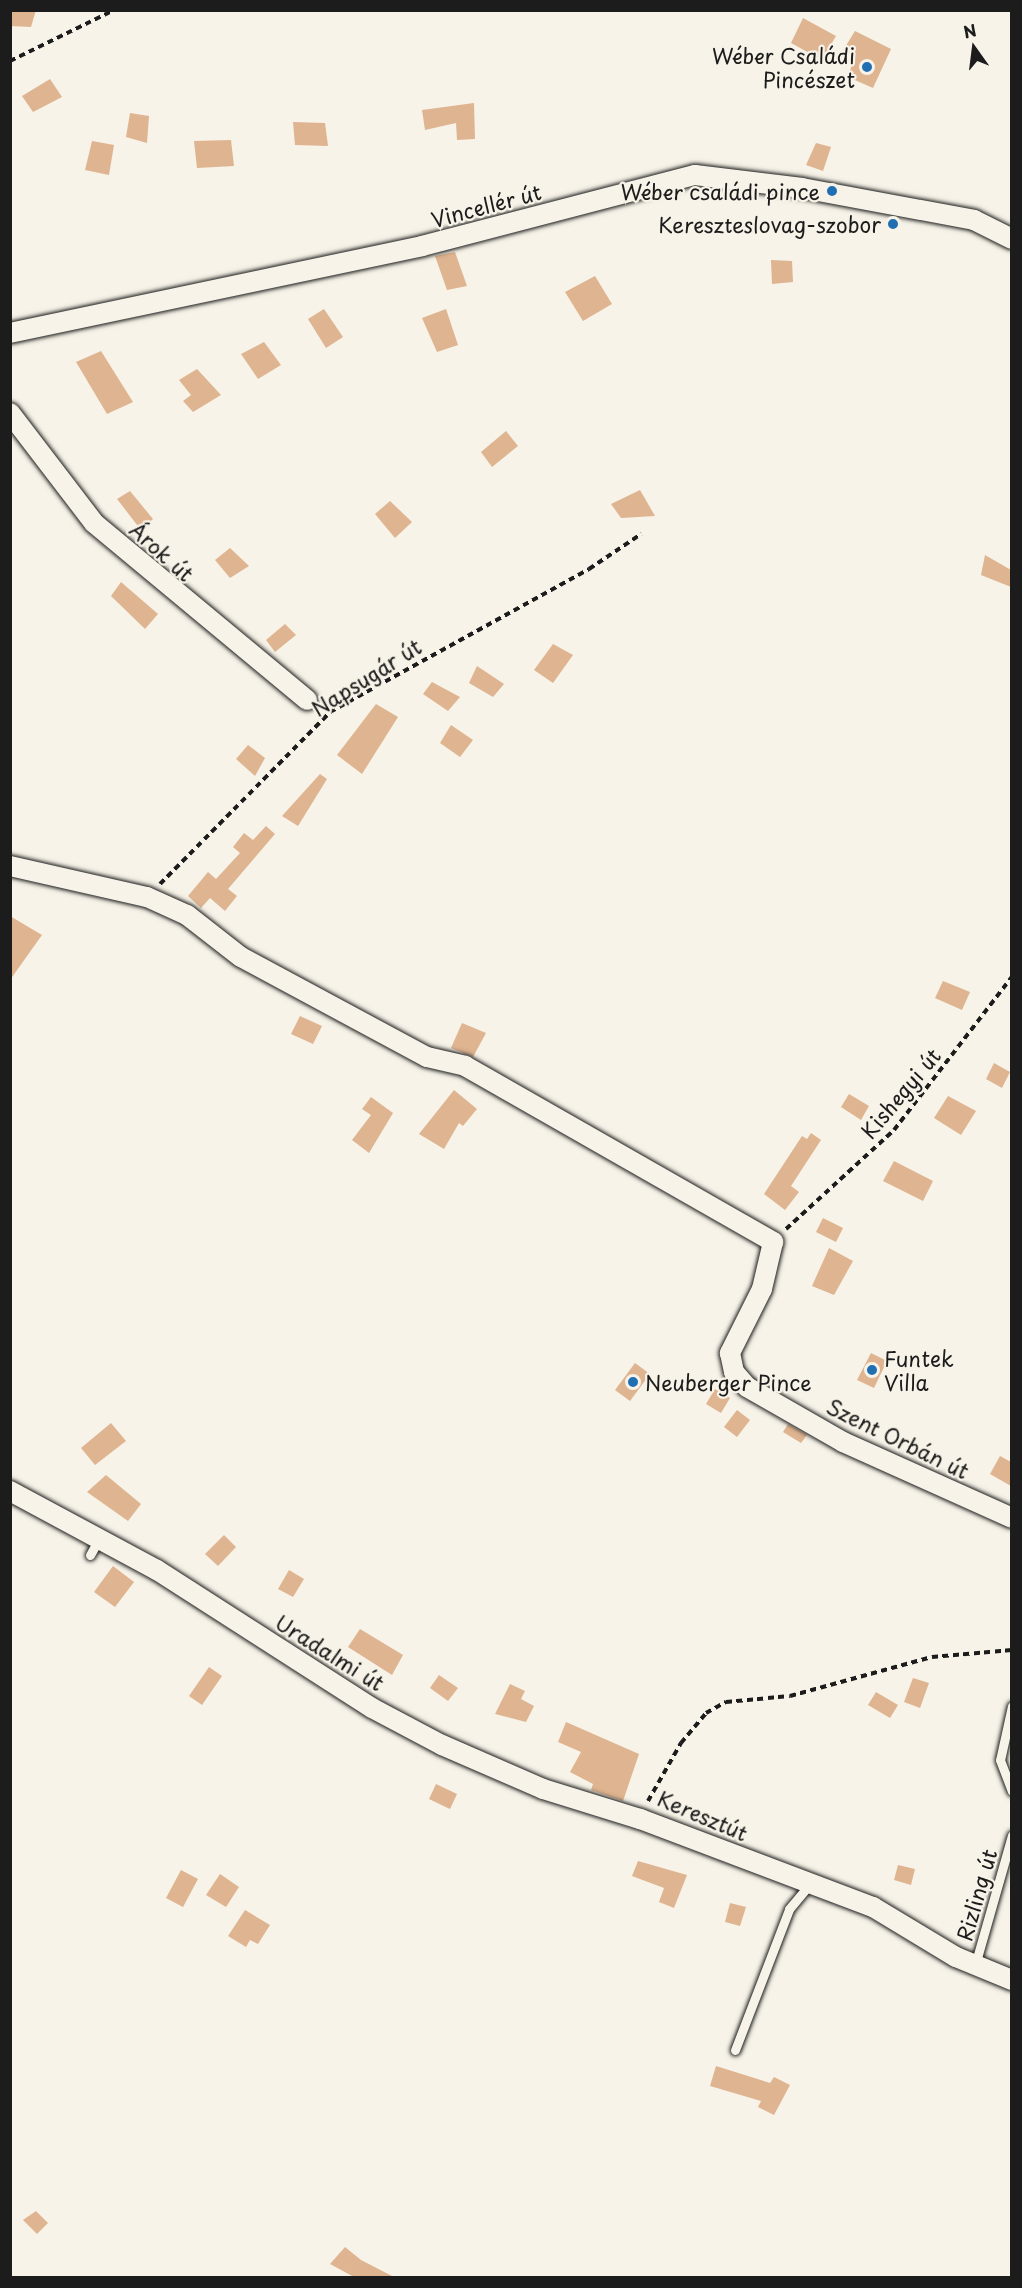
<!DOCTYPE html>
<meta charset="utf-8">
<style>
body{margin:0}
#map{position:relative;width:1022px;height:2288px;overflow:hidden;background:#f7f3e8;font-family:"Playpen Sans",sans-serif}
div>[style]{position:absolute}
.building>*{inset:0;background:#dfb490}
.path>*{height:4px;margin-top:-2px;transform-origin:0;background:repeating-linear-gradient(90deg,#1c1c1c 0 6px,transparent 0 10.5px)}
.roads{filter:drop-shadow(0 0 2px #1c1c1c) drop-shadow(0 0 2px #1c1c1c)}
.lane>*{height:9px;margin:-4.5px;padding:0 4.5px;transform-origin:4.5px;border-radius:4.5px;background:#f7f3e8}
.street>*{height:20px;margin:-10px;padding:0 10px;transform-origin:10px;border-radius:10px;background:#f7f3e8}
.dots>*{width:16px;height:16px;translate:-50% -50%;box-sizing:border-box;border:3px solid #f7f3e8;border-radius:50%}
span{translate:-50% -50%;white-space:nowrap;text-align:center;line-height:1.15;-webkit-text-stroke:4.5px #f7f3e8;paint-order:stroke}
.poi-label{font-size:21px;color:#1c1c1c}
.right{translate:-100% -50%;text-align:right}
.left{translate:0 -50%;text-align:left}
.street-label{font-size:21px;color:#1c1c1c}
.frame{position:absolute;inset:0;border:12px solid #1c1c1c;pointer-events:none}
.north{position:absolute;left:944px;top:18px;width:60px;height:60px;-webkit-text-stroke:4px #f7f3e8;paint-order:stroke;rotate:346deg;font-size:16px;font-weight:700;line-height:24px;text-align:center;color:#1c1c1c}
.north::after{content:'';display:block;margin:auto;width:21px;height:27px;background:#1c1c1c;clip-path:polygon(50% 0,100% 100%,50% 72%,0 100%)}
</style>
<div id="map">
<div class="building">
<div style="clip-path:polygon(10px 10px,36px 10px,31px 27px,10px 26px)"></div>
<div style="clip-path:polygon(803px 18px,836px 36px,822px 60px,791px 43px)"></div>
<div style="clip-path:polygon(855px 31px,891px 49px,873px 88px,848px 77px,854px 58px,842px 52px)"></div>
<div style="clip-path:polygon(50px 79px,62px 97px,33px 112px,22px 96px)"></div>
<div style="clip-path:polygon(474px 103px,475px 139px,457px 140px,456px 123px,425px 130px,422px 110px)"></div>
<div style="clip-path:polygon(130px 113px,149px 116px,147px 143px,126px 137px)"></div>
<div style="clip-path:polygon(293px 122px,325px 123px,328px 146px,295px 145px)"></div>
<div style="clip-path:polygon(231px 140px,234px 166px,197px 168px,194px 141px)"></div>
<div style="clip-path:polygon(92px 141px,114px 145px,109px 175px,85px 170px)"></div>
<div style="clip-path:polygon(816px 143px,831px 147px,823px 171px,806px 165px)"></div>
<div style="clip-path:polygon(455px 252px,467px 286px,447px 290px,435px 256px)"></div>
<div style="clip-path:polygon(771px 260px,792px 261px,793px 282px,772px 284px)"></div>
<div style="clip-path:polygon(595px 276px,612px 304px,583px 321px,565px 292px)"></div>
<div style="clip-path:polygon(324px 309px,343px 337px,326px 348px,308px 319px)"></div>
<div style="clip-path:polygon(446px 309px,458px 345px,437px 352px,422px 318px)"></div>
<div style="clip-path:polygon(264px 342px,281px 365px,258px 379px,241px 354px)"></div>
<div style="clip-path:polygon(101px 351px,133px 402px,107px 414px,76px 362px)"></div>
<div style="clip-path:polygon(197px 369px,221px 395px,193px 412px,183px 401px,191px 395px,179px 380px)"></div>
<div style="clip-path:polygon(506px 431px,518px 446px,492px 467px,481px 452px)"></div>
<div style="clip-path:polygon(640px 490px,655px 516px,621px 518px,611px 504px)"></div>
<div style="clip-path:polygon(130px 491px,153px 519px,141px 530px,117px 499px)"></div>
<div style="clip-path:polygon(390px 501px,412px 522px,395px 538px,375px 514px)"></div>
<div style="clip-path:polygon(230px 548px,249px 566px,230px 578px,215px 560px)"></div>
<div style="clip-path:polygon(985px 555px,1011px 570px,1011px 587px,981px 575px)"></div>
<div style="clip-path:polygon(121px 582px,158px 614px,145px 629px,111px 596px)"></div>
<div style="clip-path:polygon(285px 624px,296px 635px,275px 652px,266px 640px)"></div>
<div style="clip-path:polygon(553px 644px,573px 655px,553px 683px,534px 670px)"></div>
<div style="clip-path:polygon(477px 666px,504px 684px,493px 697px,469px 683px)"></div>
<div style="clip-path:polygon(432px 682px,460px 697px,448px 711px,423px 694px)"></div>
<div style="clip-path:polygon(376px 704px,398px 717px,362px 774px,337px 755px)"></div>
<div style="clip-path:polygon(451px 725px,473px 740px,460px 757px,440px 743px)"></div>
<div style="clip-path:polygon(248px 745px,265px 758px,255px 776px,236px 759px)"></div>
<div style="clip-path:polygon(320px 774px,327px 779px,298px 826px,282px 816px)"></div>
<div style="clip-path:polygon(266px 826px,275px 834px,228px 889px,237px 896px,225px 911px,210px 898px,201px 908px,188px 896px,208px 872px,216px 879px,240px 853px,233px 847px,244px 833px,253px 840px)"></div>
<div style="clip-path:polygon(10px 916px,42px 935px,10px 980px)"></div>
<div style="clip-path:polygon(943px 981px,970px 992px,962px 1010px,935px 998px)"></div>
<div style="clip-path:polygon(300px 1016px,322px 1026px,313px 1044px,291px 1034px)"></div>
<div style="clip-path:polygon(462px 1023px,486px 1033px,473px 1057px,451px 1048px)"></div>
<div style="clip-path:polygon(994px 1063px,1010px 1072px,1002px 1088px,986px 1079px)"></div>
<div style="clip-path:polygon(454px 1090px,477px 1109px,463px 1126px,459px 1123px,444px 1149px,419px 1134px)"></div>
<div style="clip-path:polygon(849px 1094px,869px 1106px,861px 1120px,841px 1107px)"></div>
<div style="clip-path:polygon(948px 1096px,976px 1111px,961px 1135px,934px 1118px)"></div>
<div style="clip-path:polygon(371px 1097px,393px 1113px,369px 1153px,352px 1140px,371px 1115px,362px 1109px)"></div>
<div style="clip-path:polygon(811px 1133px,821px 1140px,791px 1186px,799px 1192px,785px 1210px,764px 1194px,802px 1136px,807px 1139px)"></div>
<div style="clip-path:polygon(894px 1161px,933px 1181px,923px 1201px,883px 1181px)"></div>
<div style="clip-path:polygon(823px 1218px,843px 1228px,836px 1242px,816px 1232px)"></div>
<div style="clip-path:polygon(829px 1248px,853px 1261px,834px 1295px,812px 1286px)"></div>
<div style="clip-path:polygon(871px 1353px,887px 1361px,874px 1388px,857px 1380px)"></div>
<div style="clip-path:polygon(635px 1363px,650px 1374px,630px 1401px,615px 1390px)"></div>
<div style="clip-path:polygon(715px 1389px,730px 1398px,721px 1413px,706px 1404px)"></div>
<div style="clip-path:polygon(737px 1410px,750px 1420px,737px 1437px,724px 1427px)"></div>
<div style="clip-path:polygon(111px 1423px,126px 1441px,95px 1465px,81px 1448px)"></div>
<div style="clip-path:polygon(788px 1424px,807px 1435px,801px 1443px,783px 1432px)"></div>
<div style="clip-path:polygon(1000px 1456px,1011px 1462px,1011px 1486px,990px 1474px)"></div>
<div style="clip-path:polygon(106px 1475px,141px 1504px,128px 1521px,87px 1492px)"></div>
<div style="clip-path:polygon(224px 1535px,236px 1547px,218px 1566px,205px 1554px)"></div>
<div style="clip-path:polygon(113px 1566px,134px 1582px,115px 1607px,94px 1592px)"></div>
<div style="clip-path:polygon(289px 1570px,304px 1579px,293px 1597px,278px 1589px)"></div>
<div style="clip-path:polygon(360px 1629px,403px 1655px,392px 1675px,348px 1647px)"></div>
<div style="clip-path:polygon(209px 1667px,222px 1676px,202px 1705px,189px 1696px)"></div>
<div style="clip-path:polygon(439px 1675px,458px 1688px,448px 1701px,430px 1688px)"></div>
<div style="clip-path:polygon(913px 1678px,929px 1683px,920px 1708px,904px 1702px)"></div>
<div style="clip-path:polygon(510px 1684px,525px 1691px,521px 1699px,534px 1706px,526px 1722px,495px 1714px)"></div>
<div style="clip-path:polygon(876px 1692px,898px 1705px,890px 1718px,868px 1705px)"></div>
<div style="clip-path:polygon(566px 1722px,639px 1754px,623px 1801px,591px 1790px,593px 1784px,570px 1772px,581px 1752px,558px 1742px)"></div>
<div style="clip-path:polygon(436px 1784px,457px 1794px,450px 1809px,429px 1799px)"></div>
<div style="clip-path:polygon(638px 1861px,687px 1875px,674px 1908px,659px 1902px,664px 1888px,632px 1876px)"></div>
<div style="clip-path:polygon(898px 1865px,915px 1869px,911px 1885px,894px 1880px)"></div>
<div style="clip-path:polygon(181px 1870px,198px 1879px,183px 1907px,166px 1898px)"></div>
<div style="clip-path:polygon(220px 1874px,239px 1887px,226px 1907px,206px 1895px)"></div>
<div style="clip-path:polygon(730px 1903px,746px 1907px,740px 1926px,725px 1922px)"></div>
<div style="clip-path:polygon(245px 1910px,270px 1925px,258px 1944px,250px 1940px,246px 1947px,228px 1936px)"></div>
<div style="clip-path:polygon(716px 2066px,770px 2083px,774px 2077px,790px 2085px,774px 2115px,758px 2107px,761px 2101px,710px 2086px)"></div>
<div style="clip-path:polygon(36px 2211px,48px 2223px,37px 2234px,23px 2220px)"></div>
<div style="clip-path:polygon(345px 2247px,361px 2260px,394px 2277px,354px 2277px,330px 2264px)"></div>
</div>
<div class="path">
<div style="left:10px;top:61px;width:116px;rotate:-26.1deg"></div>
<div style="left:160px;top:884px;width:242px;rotate:-45.3deg"></div>
<div style="left:330px;top:712px;width:296px;rotate:-28.9deg"></div>
<div style="left:589px;top:569px;width:63px;rotate:-33.9deg"></div>
<div style="left:786px;top:1229px;width:147px;rotate:-42.5deg"></div>
<div style="left:894px;top:1130px;width:193px;rotate:-52.4deg"></div>
<div style="left:648px;top:1801px;width:67px;rotate:-60.4deg"></div>
<div style="left:681px;top:1743px;width:39px;rotate:-50deg"></div>
<div style="left:706px;top:1713px;width:23px;rotate:-29deg"></div>
<div style="left:726px;top:1702px;width:64px;rotate:-5.4deg"></div>
<div style="left:790px;top:1696px;width:147px;rotate:-15.4deg"></div>
<div style="left:932px;top:1657px;width:80px;rotate:-5deg"></div>
</div>
<div class="roads">
<div class="lane">
<div style="left:90px;top:1555px;width:18px;rotate:-61deg"></div>
<div style="left:1012px;top:1706px;width:55px;rotate:102.5deg"></div>
<div style="left:1000px;top:1760px;width:33px;rotate:69deg"></div>
<div style="left:975px;top:1965px;width:135px;rotate:-74.1deg"></div>
<div style="left:735px;top:2050px;width:151px;rotate:-69deg"></div>
<div style="left:789px;top:1909px;width:34px;rotate:-50deg"></div>
</div>
<div class="street">
<div style="left:10px;top:333px;width:421px;rotate:-11.9deg"></div>
<div style="left:422px;top:246px;width:282px;rotate:-14.6deg"></div>
<div style="left:695px;top:175px;width:108px;rotate:6.9deg"></div>
<div style="left:802px;top:188px;width:175px;rotate:10.5deg"></div>
<div style="left:974px;top:220px;width:42px;rotate:26.6deg"></div>
<div style="left:10px;top:413px;width:138px;rotate:52.6deg"></div>
<div style="left:94px;top:523px;width:277px;rotate:39.7deg"></div>
<div style="left:10px;top:866px;width:140px;rotate:12.8deg"></div>
<div style="left:147px;top:897px;width:44px;rotate:24.2deg"></div>
<div style="left:187px;top:915px;width:68px;rotate:37.9deg"></div>
<div style="left:241px;top:957px;width:211px;rotate:28.3deg"></div>
<div style="left:427px;top:1057px;width:39px;rotate:13deg"></div>
<div style="left:465px;top:1066px;width:355px;rotate:29.7deg"></div>
<div style="left:773px;top:1242px;width:48px;rotate:103.2deg"></div>
<div style="left:762px;top:1289px;width:72px;rotate:116.6deg"></div>
<div style="left:730px;top:1353px;width:19px;rotate:78deg"></div>
<div style="left:734px;top:1372px;width:20px;rotate:49deg"></div>
<div style="left:747px;top:1387px;width:111px;rotate:29.8deg"></div>
<div style="left:843px;top:1442px;width:185px;rotate:24.2deg"></div>
<div style="left:10px;top:1491px;width:167px;rotate:28.3deg"></div>
<div style="left:157px;top:1570px;width:255px;rotate:32.7deg"></div>
<div style="left:372px;top:1708px;width:79px;rotate:27.9deg"></div>
<div style="left:442px;top:1745px;width:110px;rotate:23.5deg"></div>
<div style="left:543px;top:1789px;width:102px;rotate:17.2deg"></div>
<div style="left:640px;top:1819px;width:249px;rotate:20.7deg"></div>
<div style="left:873px;top:1907px;width:97px;rotate:31.1deg"></div>
<div style="left:956px;top:1957px;width:61px;rotate:22.3deg"></div>
</div>
</div>
<div class="dots">
<div style="left:867px;top:67px;background:#1f6fb2"></div>
<div style="left:832px;top:191px;background:#1f6fb2"></div>
<div style="left:893px;top:224px;background:#1f6fb2"></div>
<div style="left:872px;top:1370px;background:#1f6fb2"></div>
<div style="left:633px;top:1382px;background:#1f6fb2"></div>
</div>
<div class="poi-label">
<span class="right" style="left:855px;top:67px">Wéber Családi<br>Pincészet</span>
<span class="right" style="left:820px;top:191px">Wéber családi pince</span>
<span class="right" style="left:881px;top:224px">Kereszteslovag-szobor</span>
<span class="left" style="left:884px;top:1370px">Funtek<br>Villa</span>
<span class="left" style="left:645px;top:1382px">Neuberger Pince</span>
</div>
<div class="street-label">
<span style="left:486px;top:205px;rotate:-15deg">Vincellér út</span>
<span style="left:162px;top:551px;rotate:42deg">Árok út</span>
<span style="left:366px;top:677px;rotate:-32deg">Napsugár út</span>
<span style="left:900px;top:1093px;rotate:-50deg">Kishegyi út</span>
<span style="left:898px;top:1438px;rotate:26deg">Szent Orbán út</span>
<span style="left:330px;top:1652px;rotate:32deg">Uradalmi út</span>
<span style="left:703px;top:1815px;rotate:23deg">Keresztút</span>
<span style="left:976px;top:1895px;rotate:-74deg">Rizling út</span>
</div>
<div class="frame"></div>
<div class="north">N</div>
</div>
